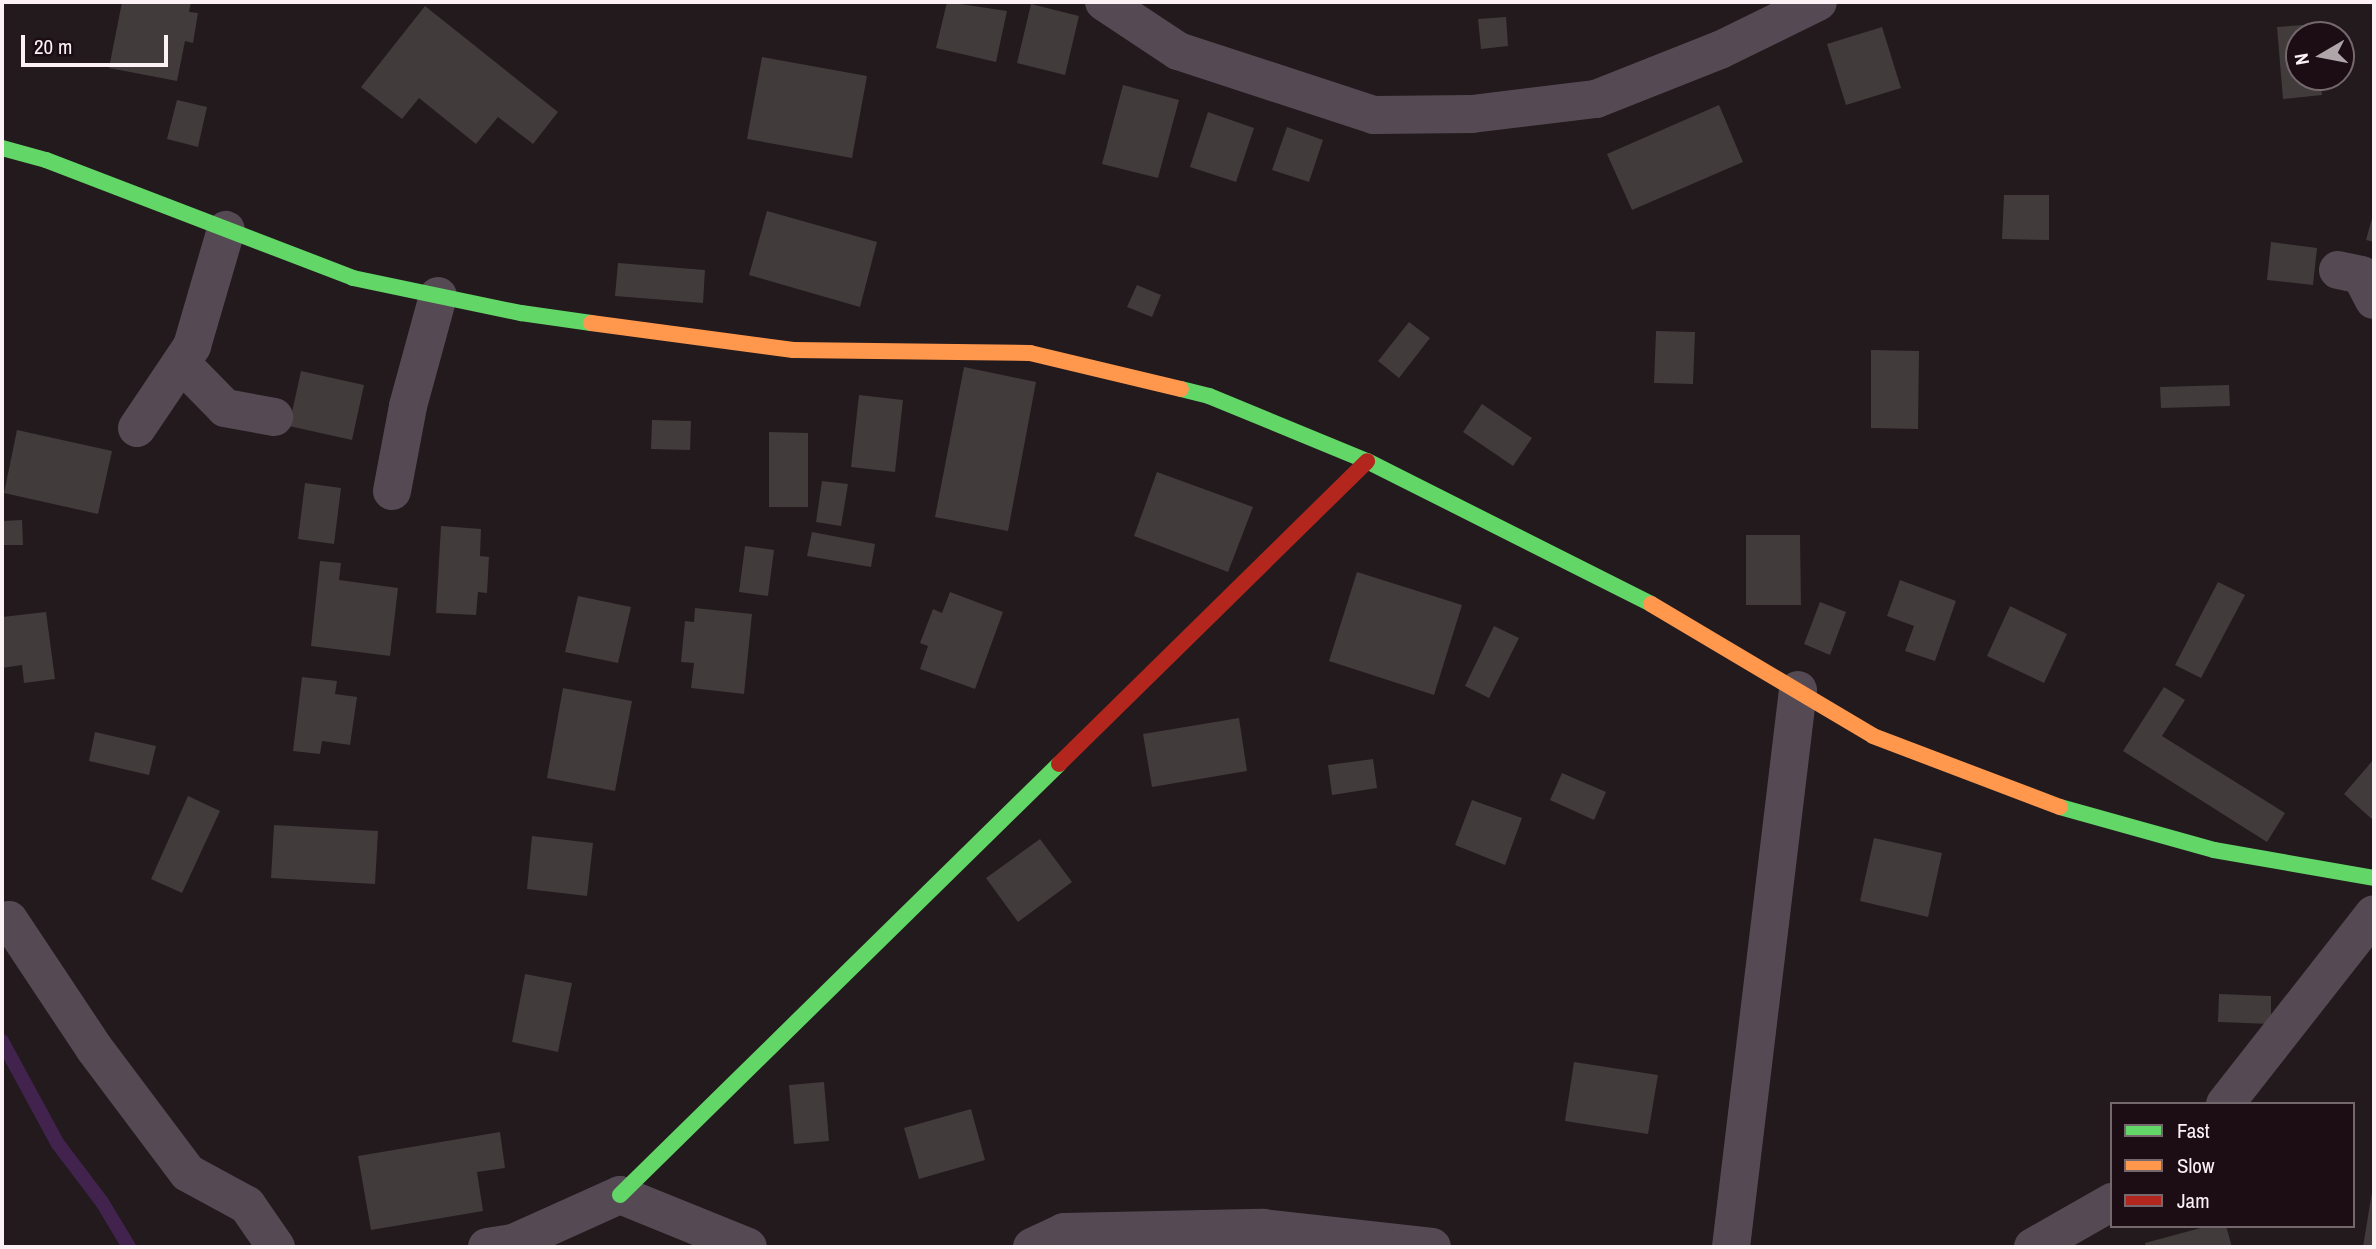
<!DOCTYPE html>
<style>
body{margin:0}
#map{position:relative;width:2376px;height:1249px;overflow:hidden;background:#221a1d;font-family:"Archivo Narrow",sans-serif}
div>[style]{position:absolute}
.stream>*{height:14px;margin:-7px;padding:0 7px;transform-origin:7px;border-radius:7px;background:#41234e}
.building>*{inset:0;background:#413b3c}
.street>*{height:38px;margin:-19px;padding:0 19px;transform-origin:19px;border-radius:19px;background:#554a53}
.fast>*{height:16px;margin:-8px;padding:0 8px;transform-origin:8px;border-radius:8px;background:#63d668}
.slow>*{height:16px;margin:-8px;padding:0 8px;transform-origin:8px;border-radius:8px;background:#ff974d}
.jam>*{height:16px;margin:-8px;padding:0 8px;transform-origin:8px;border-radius:8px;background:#b3261e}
span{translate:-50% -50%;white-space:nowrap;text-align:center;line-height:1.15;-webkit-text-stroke:7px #1b0d13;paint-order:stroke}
.frame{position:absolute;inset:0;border:4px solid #fcf1f5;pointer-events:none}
.legend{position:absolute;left:2110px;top:1102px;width:245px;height:126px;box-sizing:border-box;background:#1b0d13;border:2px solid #75686d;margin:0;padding:9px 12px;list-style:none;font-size:21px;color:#fcf1f5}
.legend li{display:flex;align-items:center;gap:14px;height:35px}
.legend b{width:35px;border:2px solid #75686d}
.north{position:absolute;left:2285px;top:21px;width:70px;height:70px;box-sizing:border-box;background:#1b0d13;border:2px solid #75686d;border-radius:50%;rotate:260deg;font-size:19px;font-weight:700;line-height:28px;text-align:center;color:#fcf1f5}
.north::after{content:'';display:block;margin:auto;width:24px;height:32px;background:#b0a6a9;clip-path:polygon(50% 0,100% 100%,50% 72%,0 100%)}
.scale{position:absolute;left:21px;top:35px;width:147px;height:32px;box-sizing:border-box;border:4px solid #fcf1f5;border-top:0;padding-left:9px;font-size:21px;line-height:24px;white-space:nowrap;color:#fcf1f5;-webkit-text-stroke:5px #1b0d13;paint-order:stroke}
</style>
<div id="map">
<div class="stream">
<div style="left:2px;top:1041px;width:117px;rotate:61.5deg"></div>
<div style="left:58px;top:1144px;width:73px;rotate:52.8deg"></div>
<div style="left:102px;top:1202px;width:52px;rotate:59deg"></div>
</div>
<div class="building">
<div style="clip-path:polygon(122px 2px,191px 2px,189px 12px,198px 13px,193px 43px,185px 41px,177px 81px,109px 68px)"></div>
<div style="clip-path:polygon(947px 2px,1007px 11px,996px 62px,936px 48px)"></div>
<div style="clip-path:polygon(1031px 4px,1079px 16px,1065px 75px,1017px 63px)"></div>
<div style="clip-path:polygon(425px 6px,558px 112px,533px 144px,498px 117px,476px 144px,419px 98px,402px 119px,361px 87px)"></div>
<div style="clip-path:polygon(1506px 17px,1508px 46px,1481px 49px,1478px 19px)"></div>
<div style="clip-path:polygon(2316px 24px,2317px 35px,2299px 35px,2299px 77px,2320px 77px,2322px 95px,2283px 99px,2277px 27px)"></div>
<div style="clip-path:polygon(1882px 27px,1901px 88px,1846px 105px,1827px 44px)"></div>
<div style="clip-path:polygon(762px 57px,867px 76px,852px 158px,747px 139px)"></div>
<div style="clip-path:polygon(1123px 85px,1179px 100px,1158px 178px,1102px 164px)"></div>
<div style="clip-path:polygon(177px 100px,207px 107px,198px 147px,167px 139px)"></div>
<div style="clip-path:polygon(1719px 105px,1743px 162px,1632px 210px,1607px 154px)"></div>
<div style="clip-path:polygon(1208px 112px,1254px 128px,1236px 182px,1190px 167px)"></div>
<div style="clip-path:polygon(1287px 127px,1323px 140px,1309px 182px,1272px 170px)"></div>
<div style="clip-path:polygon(2004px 195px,2049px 195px,2049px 240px,2002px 239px)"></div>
<div style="clip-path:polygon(767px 211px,877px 242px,860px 307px,749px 275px)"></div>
<div style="clip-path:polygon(2374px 211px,2374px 242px,2366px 240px)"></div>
<div style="clip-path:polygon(2271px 242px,2317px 248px,2313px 285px,2267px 280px)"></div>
<div style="clip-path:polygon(618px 263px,705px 270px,703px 303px,615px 296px)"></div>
<div style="clip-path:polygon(1137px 285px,1161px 295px,1152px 317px,1127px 307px)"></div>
<div style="clip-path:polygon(1409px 322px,1430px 338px,1399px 378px,1378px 361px)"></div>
<div style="clip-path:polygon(1656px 331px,1695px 332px,1693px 384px,1654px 383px)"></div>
<div style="clip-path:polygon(1871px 350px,1919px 351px,1918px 429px,1871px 428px)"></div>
<div style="clip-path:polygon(964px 367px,1036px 382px,1008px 531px,935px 517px)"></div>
<div style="clip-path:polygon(301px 371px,364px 385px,352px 440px,289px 426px)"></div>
<div style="clip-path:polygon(2229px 385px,2230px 406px,2161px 408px,2160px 387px)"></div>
<div style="clip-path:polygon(859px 395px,903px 400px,895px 472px,851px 467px)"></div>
<div style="clip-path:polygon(1482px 404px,1532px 438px,1513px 466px,1463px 432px)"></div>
<div style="clip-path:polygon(652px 420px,691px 421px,690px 450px,651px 449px)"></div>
<div style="clip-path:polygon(17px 430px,112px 451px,98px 514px,4px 493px)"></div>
<div style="clip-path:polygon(769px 432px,808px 433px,808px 507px,769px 507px)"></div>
<div style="clip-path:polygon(1157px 472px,1253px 507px,1228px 572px,1134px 536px)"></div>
<div style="clip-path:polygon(822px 481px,848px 484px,841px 526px,816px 522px)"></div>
<div style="clip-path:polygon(305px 483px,341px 488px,334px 544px,298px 539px)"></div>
<div style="clip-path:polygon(22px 520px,23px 545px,2px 545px,2px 521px)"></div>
<div style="clip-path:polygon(441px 526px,481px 529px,480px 556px,489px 557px,487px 593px,478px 592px,476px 615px,436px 613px)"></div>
<div style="clip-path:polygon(812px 532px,875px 544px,871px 567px,807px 556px)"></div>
<div style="clip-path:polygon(1746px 535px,1800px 535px,1801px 605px,1746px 605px)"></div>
<div style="clip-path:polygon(745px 546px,774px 550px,768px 596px,739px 592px)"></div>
<div style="clip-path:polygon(320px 561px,341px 563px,339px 580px,398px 588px,390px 656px,311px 646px)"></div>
<div style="clip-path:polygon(1357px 572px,1462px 605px,1434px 695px,1329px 661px)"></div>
<div style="clip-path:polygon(1900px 580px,1956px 601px,1935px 661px,1905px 651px,1914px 626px,1887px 616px)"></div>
<div style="clip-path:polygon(2218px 582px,2245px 595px,2201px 678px,2175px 665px)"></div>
<div style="clip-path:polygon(950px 592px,1003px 612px,975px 689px,920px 669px,928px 646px,920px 643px,933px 609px,942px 613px)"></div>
<div style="clip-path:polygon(578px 596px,631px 607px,618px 663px,565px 652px)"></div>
<div style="clip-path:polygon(1820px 602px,1846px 612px,1830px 655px,1804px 644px)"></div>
<div style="clip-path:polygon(2010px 606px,2067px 634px,2044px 683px,1987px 656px)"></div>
<div style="clip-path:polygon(695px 608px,752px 614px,744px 694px,691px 688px,694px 663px,681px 662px,685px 621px,694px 622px)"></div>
<div style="clip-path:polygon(46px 612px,55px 679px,24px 683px,22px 665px,2px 668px,2px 617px)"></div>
<div style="clip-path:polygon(1494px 626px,1519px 638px,1489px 698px,1465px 686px)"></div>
<div style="clip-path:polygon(302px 677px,337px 681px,335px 694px,357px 697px,350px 745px,322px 741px,320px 754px,293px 751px)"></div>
<div style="clip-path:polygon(2164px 687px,2185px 700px,2162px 736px,2285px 813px,2267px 842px,2123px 751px)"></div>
<div style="clip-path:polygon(563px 688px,632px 701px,615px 791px,547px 778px)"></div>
<div style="clip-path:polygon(1239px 718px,1247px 771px,1152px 787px,1143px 734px)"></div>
<div style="clip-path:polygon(95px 732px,156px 746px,149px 775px,89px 761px)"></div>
<div style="clip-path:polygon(1373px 759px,1377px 788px,1332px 795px,1328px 765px)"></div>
<div style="clip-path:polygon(2374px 759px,2374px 821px,2344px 794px)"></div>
<div style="clip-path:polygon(1562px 773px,1606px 792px,1594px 820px,1550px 800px)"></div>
<div style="clip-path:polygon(188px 796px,220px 811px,182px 893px,151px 879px)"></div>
<div style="clip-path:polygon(1472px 800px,1522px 818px,1505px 865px,1455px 845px)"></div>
<div style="clip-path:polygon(274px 825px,378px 831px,375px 884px,271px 878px)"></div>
<div style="clip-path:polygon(532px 836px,593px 843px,587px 896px,527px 889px)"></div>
<div style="clip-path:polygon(1874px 838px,1942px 853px,1928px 917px,1860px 901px)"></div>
<div style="clip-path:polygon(1040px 839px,1072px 882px,1018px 922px,986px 878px)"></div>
<div style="clip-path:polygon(525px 974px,572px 983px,558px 1052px,512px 1042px)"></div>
<div style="clip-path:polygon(2219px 994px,2271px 996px,2271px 1024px,2218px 1022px)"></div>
<div style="clip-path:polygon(1574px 1062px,1658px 1075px,1648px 1134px,1565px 1121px)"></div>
<div style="clip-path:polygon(824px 1082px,829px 1141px,794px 1144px,789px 1085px)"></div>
<div style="clip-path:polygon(971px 1109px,985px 1160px,919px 1179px,904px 1128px)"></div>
<div style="clip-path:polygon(500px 1132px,505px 1168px,477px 1172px,483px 1211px,371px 1230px,358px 1156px)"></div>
<div style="clip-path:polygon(2373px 1186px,2374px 1247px,2363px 1247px)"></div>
<div style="clip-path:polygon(2208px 1226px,2226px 1226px,2232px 1247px,2146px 1247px,2145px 1243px)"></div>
</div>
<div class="street">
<div style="left:1104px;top:2px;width:89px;rotate:33.5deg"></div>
<div style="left:1178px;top:51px;width:206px;rotate:18.1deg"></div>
<div style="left:1374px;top:115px;width:98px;rotate:-0.6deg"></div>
<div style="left:1472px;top:114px;width:125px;rotate:-6.9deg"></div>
<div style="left:1596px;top:99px;width:133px;rotate:-21.6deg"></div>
<div style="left:1720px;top:50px;width:109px;rotate:-26.1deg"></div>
<div style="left:2338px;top:270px;width:24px;rotate:12deg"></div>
<div style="left:2361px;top:275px;width:28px;rotate:63deg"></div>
<div style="left:181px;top:363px;width:63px;rotate:45.6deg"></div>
<div style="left:225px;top:408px;width:50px;rotate:10.4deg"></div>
<div style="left:137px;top:428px;width:99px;rotate:-56.1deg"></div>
<div style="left:192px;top:346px;width:121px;rotate:-73.7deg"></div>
<div style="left:392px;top:491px;width:86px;rotate:-79.3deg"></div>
<div style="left:408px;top:406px;width:114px;rotate:-74.7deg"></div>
<div style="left:9px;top:920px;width:154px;rotate:56.4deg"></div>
<div style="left:94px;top:1048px;width:156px;rotate:53.1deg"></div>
<div style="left:188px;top:1173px;width:67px;rotate:28.5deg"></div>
<div style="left:247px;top:1205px;width:51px;rotate:55.4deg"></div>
<div style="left:2225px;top:1104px;width:241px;rotate:-51.9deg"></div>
<div style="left:487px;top:1247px;width:26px;rotate:-9deg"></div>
<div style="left:513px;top:1243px;width:117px;rotate:-24.2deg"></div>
<div style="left:620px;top:1195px;width:138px;rotate:22.1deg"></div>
<div style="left:1032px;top:1247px;width:35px;rotate:-25deg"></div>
<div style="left:1064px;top:1232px;width:199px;rotate:-1.2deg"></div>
<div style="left:1263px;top:1228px;width:170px;rotate:6.4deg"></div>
<div style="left:1731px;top:1247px;width:561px;rotate:-83.14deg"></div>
<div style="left:2033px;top:1247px;width:91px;rotate:-29.7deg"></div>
</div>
<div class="fast">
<div style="left:2px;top:148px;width:46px;rotate:15.3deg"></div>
<div style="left:46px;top:160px;width:329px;rotate:21deg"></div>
<div style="left:353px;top:278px;width:172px;rotate:11.8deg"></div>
<div style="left:521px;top:313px;width:71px;rotate:8.1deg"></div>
<div style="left:1181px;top:389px;width:29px;rotate:14deg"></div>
<div style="left:1209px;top:396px;width:171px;rotate:22.4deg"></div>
<div style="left:1367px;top:461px;width:318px;rotate:26.7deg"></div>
<div style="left:2060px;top:807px;width:160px;rotate:15.6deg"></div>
<div style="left:2214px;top:850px;width:162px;rotate:9.9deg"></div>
<div style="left:620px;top:1195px;width:615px;rotate:-44.47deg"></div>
</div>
<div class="slow">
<div style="left:591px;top:323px;width:204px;rotate:7.6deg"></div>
<div style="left:793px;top:350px;width:237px;rotate:0.7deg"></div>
<div style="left:1030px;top:353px;width:155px;rotate:13.4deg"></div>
<div style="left:1651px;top:604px;width:258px;rotate:30.7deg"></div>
<div style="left:1873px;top:736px;width:200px;rotate:20.8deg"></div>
</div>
<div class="jam">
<div style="left:1059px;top:764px;width:432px;rotate:-44.5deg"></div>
</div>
<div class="frame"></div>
<ul class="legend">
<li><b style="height:9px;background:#63d668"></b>Fast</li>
<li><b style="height:9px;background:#ff974d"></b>Slow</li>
<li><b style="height:9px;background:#b3261e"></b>Jam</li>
</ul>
<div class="north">N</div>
<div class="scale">20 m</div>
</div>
